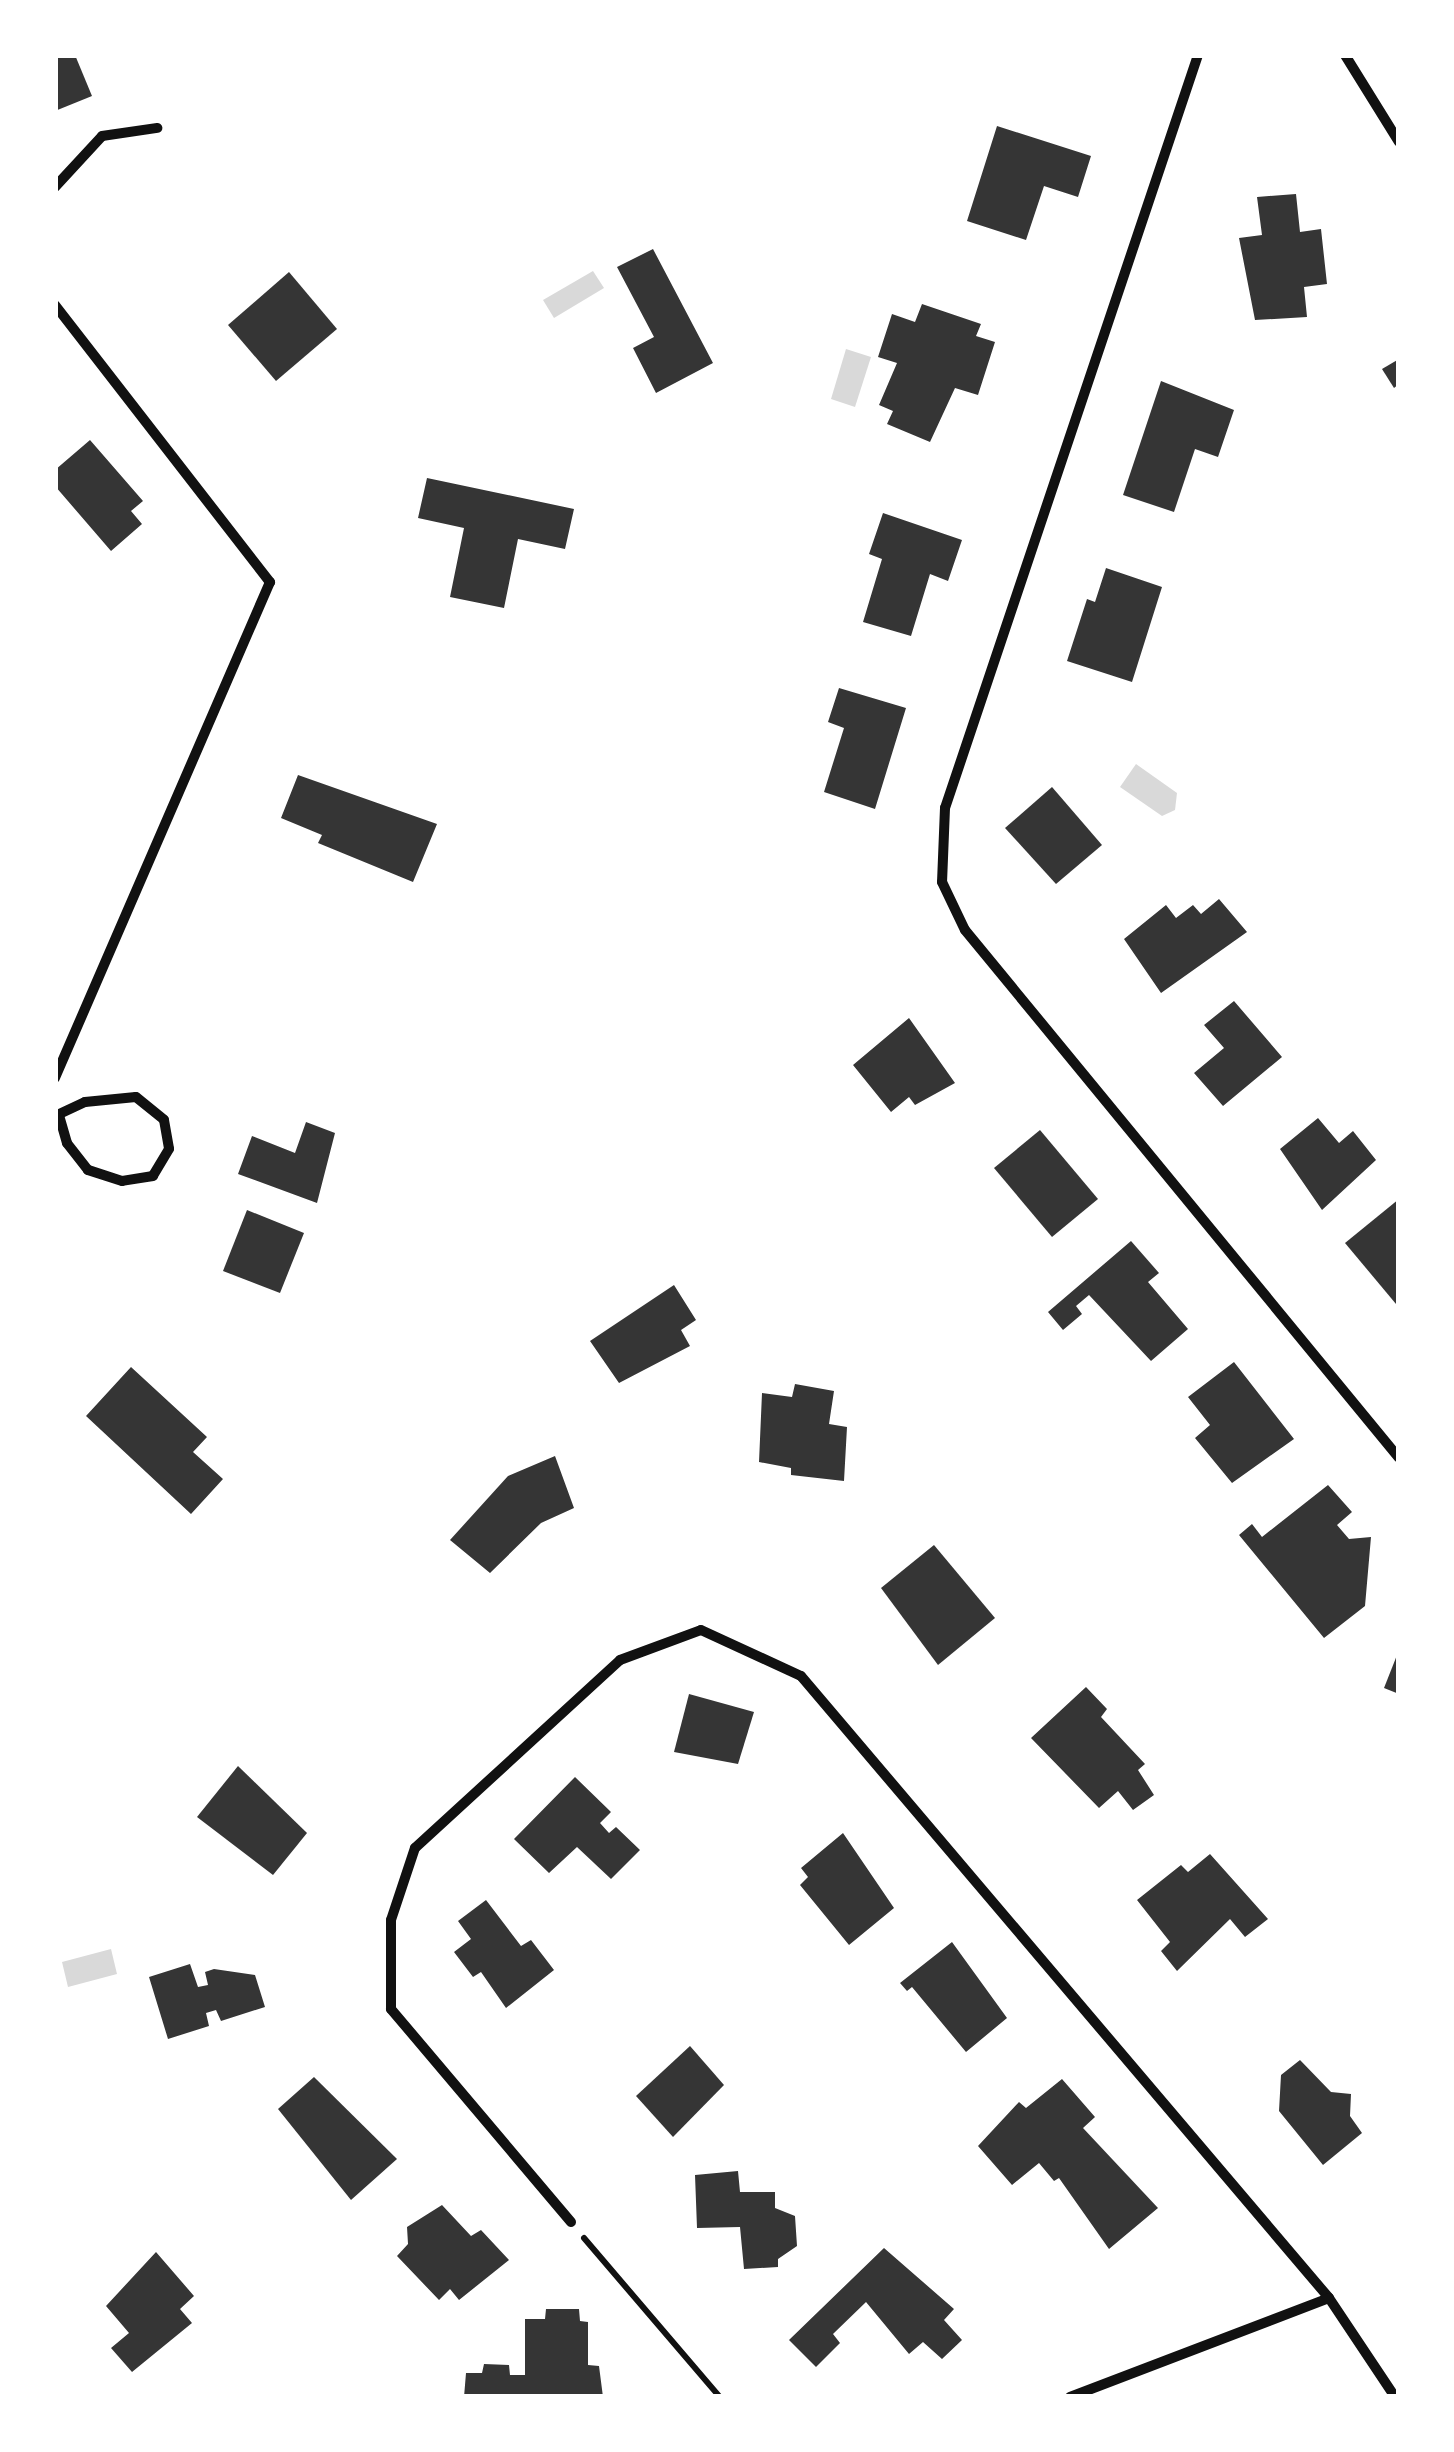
<!DOCTYPE html>
<style>
body{margin:0}
#map{position:relative;width:1454px;height:2452px;overflow:hidden;background:#fff;font-family:Helvetica,sans-serif}
div>[style]{position:absolute}
.water>*{inset:0;background:#d9d9d9}
.building>*{inset:0;background:#353535}
.path>*{height:6px;margin:-3px;padding:0 3px;transform-origin:3px;border-radius:3px;background:#111}
.minor>*{height:10px;margin:-5px;padding:0 5px;transform-origin:5px;border-radius:5px;background:#111}
span{translate:-50% -50%;white-space:nowrap;text-align:center;line-height:1.15;-webkit-text-stroke:8px #fff;paint-order:stroke}
.frame{position:absolute;inset:0;border:58px solid #fff;pointer-events:none}
</style>
<div id="map">
<div class="water">
<div style="clip-path:polygon(593px 271px,604px 288px,554px 318px,543px 300px)"></div>
<div style="clip-path:polygon(846px 349px,871px 357px,855px 407px,831px 399px)"></div>
<div style="clip-path:polygon(1136px 764px,1177px 793px,1175px 810px,1162px 816px,1120px 787px)"></div>
<div style="clip-path:polygon(111px 1949px,117px 1974px,68px 1987px,62px 1962px)"></div>
</div>
<div class="building">
<div style="clip-path:polygon(55px 55px,75px 55px,92px 96px,55px 111px)"></div>
<div style="clip-path:polygon(997px 126px,1091px 156px,1078px 197px,1044px 186px,1026px 240px,967px 221px)"></div>
<div style="clip-path:polygon(1296px 194px,1300px 232px,1321px 229px,1327px 284px,1304px 287px,1307px 317px,1255px 320px,1239px 238px,1262px 235px,1257px 197px)"></div>
<div style="clip-path:polygon(653px 249px,713px 363px,656px 393px,633px 348px,654px 337px,617px 267px)"></div>
<div style="clip-path:polygon(289px 272px,337px 329px,276px 381px,228px 325px)"></div>
<div style="clip-path:polygon(922px 304px,981px 324px,976px 336px,995px 342px,978px 395px,955px 388px,930px 442px,887px 424px,893px 411px,879px 405px,897px 363px,878px 357px,892px 314px,915px 322px)"></div>
<div style="clip-path:polygon(1399px 359px,1399px 384px,1394px 388px,1382px 369px)"></div>
<div style="clip-path:polygon(1161px 381px,1234px 410px,1218px 457px,1195px 449px,1174px 512px,1123px 495px)"></div>
<div style="clip-path:polygon(90px 440px,143px 501px,131px 511px,142px 524px,111px 551px,55px 486px,55px 470px)"></div>
<div style="clip-path:polygon(427px 478px,574px 509px,565px 549px,518px 539px,504px 608px,450px 597px,464px 528px,418px 518px)"></div>
<div style="clip-path:polygon(883px 513px,962px 540px,948px 581px,930px 574px,911px 636px,863px 622px,882px 559px,869px 554px)"></div>
<div style="clip-path:polygon(1106px 568px,1162px 587px,1132px 682px,1067px 661px,1087px 599px,1095px 602px)"></div>
<div style="clip-path:polygon(839px 688px,906px 708px,875px 809px,824px 792px,844px 728px,828px 722px)"></div>
<div style="clip-path:polygon(298px 775px,437px 824px,413px 882px,318px 843px,322px 835px,281px 818px)"></div>
<div style="clip-path:polygon(1052px 787px,1102px 845px,1056px 884px,1005px 828px)"></div>
<div style="clip-path:polygon(1219px 899px,1247px 932px,1161px 993px,1124px 939px,1166px 905px,1176px 918px,1193px 905px,1201px 914px)"></div>
<div style="clip-path:polygon(1234px 1001px,1282px 1057px,1223px 1106px,1194px 1073px,1224px 1048px,1204px 1025px)"></div>
<div style="clip-path:polygon(909px 1018px,955px 1083px,915px 1105px,909px 1097px,891px 1112px,853px 1065px)"></div>
<div style="clip-path:polygon(1318px 1118px,1339px 1143px,1353px 1131px,1376px 1160px,1322px 1210px,1280px 1149px)"></div>
<div style="clip-path:polygon(306px 1122px,335px 1133px,317px 1203px,238px 1174px,252px 1136px,295px 1153px)"></div>
<div style="clip-path:polygon(1040px 1130px,1098px 1199px,1052px 1237px,994px 1168px)"></div>
<div style="clip-path:polygon(1399px 1199px,1399px 1301px,1396px 1304px,1345px 1243px)"></div>
<div style="clip-path:polygon(247px 1210px,304px 1233px,280px 1293px,223px 1271px)"></div>
<div style="clip-path:polygon(1131px 1241px,1159px 1273px,1148px 1282px,1188px 1329px,1151px 1361px,1089px 1295px,1076px 1306px,1082px 1314px,1063px 1330px,1048px 1312px)"></div>
<div style="clip-path:polygon(674px 1285px,696px 1320px,681px 1330px,690px 1346px,619px 1383px,590px 1341px)"></div>
<div style="clip-path:polygon(1234px 1362px,1294px 1439px,1232px 1483px,1195px 1438px,1210px 1425px,1188px 1397px)"></div>
<div style="clip-path:polygon(131px 1367px,207px 1437px,193px 1452px,223px 1479px,191px 1514px,86px 1416px)"></div>
<div style="clip-path:polygon(795px 1384px,834px 1391px,829px 1424px,847px 1427px,844px 1481px,791px 1475px,791px 1468px,759px 1462px,762px 1393px,792px 1397px)"></div>
<div style="clip-path:polygon(555px 1456px,574px 1508px,541px 1523px,490px 1573px,450px 1540px,508px 1476px)"></div>
<div style="clip-path:polygon(1328px 1485px,1352px 1512px,1337px 1525px,1349px 1539px,1371px 1537px,1365px 1606px,1324px 1638px,1239px 1535px,1252px 1524px,1262px 1537px)"></div>
<div style="clip-path:polygon(934px 1545px,995px 1618px,938px 1665px,881px 1588px)"></div>
<div style="clip-path:polygon(1399px 1650px,1399px 1694px,1384px 1688px)"></div>
<div style="clip-path:polygon(1086px 1687px,1107px 1709px,1101px 1717px,1145px 1764px,1138px 1770px,1154px 1795px,1133px 1810px,1118px 1791px,1099px 1808px,1031px 1738px)"></div>
<div style="clip-path:polygon(689px 1694px,754px 1712px,738px 1764px,674px 1752px)"></div>
<div style="clip-path:polygon(238px 1766px,307px 1833px,273px 1875px,197px 1817px)"></div>
<div style="clip-path:polygon(575px 1777px,611px 1812px,600px 1823px,609px 1833px,616px 1827px,640px 1850px,611px 1879px,577px 1847px,549px 1873px,514px 1839px)"></div>
<div style="clip-path:polygon(843px 1833px,894px 1908px,849px 1945px,800px 1885px,808px 1877px,801px 1868px)"></div>
<div style="clip-path:polygon(1210px 1854px,1268px 1919px,1245px 1937px,1230px 1919px,1177px 1971px,1161px 1951px,1170px 1942px,1137px 1900px,1181px 1865px,1188px 1872px)"></div>
<div style="clip-path:polygon(486px 1900px,521px 1946px,531px 1940px,554px 1970px,506px 2008px,481px 1972px,473px 1977px,454px 1952px,471px 1939px,458px 1921px)"></div>
<div style="clip-path:polygon(952px 1942px,1007px 2018px,966px 2052px,912px 1987px,907px 1991px,900px 1983px)"></div>
<div style="clip-path:polygon(190px 1964px,198px 1987px,208px 1985px,205px 1972px,214px 1969px,255px 1975px,265px 2007px,221px 2021px,216px 2010px,206px 2013px,209px 2026px,168px 2039px,149px 1977px)"></div>
<div style="clip-path:polygon(690px 2046px,724px 2085px,673px 2137px,636px 2096px)"></div>
<div style="clip-path:polygon(1300px 2060px,1331px 2092px,1351px 2094px,1350px 2116px,1362px 2133px,1323px 2165px,1279px 2111px,1281px 2075px)"></div>
<div style="clip-path:polygon(314px 2077px,397px 2159px,351px 2200px,278px 2109px)"></div>
<div style="clip-path:polygon(1062px 2079px,1095px 2117px,1083px 2128px,1158px 2208px,1109px 2249px,1059px 2178px,1054px 2181px,1039px 2163px,1012px 2185px,978px 2146px,1019px 2102px,1026px 2108px)"></div>
<div style="clip-path:polygon(738px 2171px,740px 2192px,775px 2192px,775px 2208px,795px 2216px,797px 2246px,778px 2259px,778px 2267px,744px 2269px,740px 2227px,697px 2228px,695px 2175px)"></div>
<div style="clip-path:polygon(442px 2205px,471px 2236px,481px 2230px,509px 2260px,459px 2300px,450px 2289px,439px 2300px,397px 2256px,408px 2244px,407px 2227px)"></div>
<div style="clip-path:polygon(884px 2248px,954px 2309px,944px 2320px,962px 2340px,942px 2359px,923px 2342px,909px 2354px,866px 2302px,833px 2334px,840px 2343px,816px 2367px,789px 2340px)"></div>
<div style="clip-path:polygon(156px 2252px,194px 2296px,180px 2309px,192px 2323px,132px 2372px,111px 2348px,129px 2333px,106px 2306px)"></div>
<div style="clip-path:polygon(546px 2309px,579px 2309px,580px 2321px,588px 2322px,588px 2365px,599px 2366px,603px 2397px,464px 2397px,466px 2373px,482px 2373px,484px 2364px,509px 2365px,510px 2375px,525px 2375px,525px 2319px,545px 2319px)"></div>
</div>
<div class="path">
<div style="left:584px;top:2238px;width:209px;rotate:49.5deg"></div>
</div>
<div class="minor">
<div style="left:1198px;top:55px;width:794px;rotate:108.57deg"></div>
<div style="left:945px;top:808px;width:74px;rotate:92.3deg"></div>
<div style="left:942px;top:882px;width:53px;rotate:64.4deg"></div>
<div style="left:965px;top:930px;width:683px;rotate:50.58deg"></div>
<div style="left:1345px;top:55px;width:102px;rotate:58.2deg"></div>
<div style="left:55px;top:187px;width:69px;rotate:-47.3deg"></div>
<div style="left:102px;top:136px;width:56px;rotate:-8.3deg"></div>
<div style="left:55px;top:305px;width:351px;rotate:52.2deg"></div>
<div style="left:270px;top:582px;width:541px;rotate:113.44deg"></div>
<div style="left:55px;top:1116px;width:33px;rotate:-25deg"></div>
<div style="left:85px;top:1102px;width:51px;rotate:-5.6deg"></div>
<div style="left:136px;top:1097px;width:36px;rotate:39deg"></div>
<div style="left:164px;top:1120px;width:29px;rotate:80deg"></div>
<div style="left:169px;top:1149px;width:31px;rotate:121deg"></div>
<div style="left:153px;top:1176px;width:31px;rotate:171deg"></div>
<div style="left:122px;top:1181px;width:36px;rotate:-162deg"></div>
<div style="left:88px;top:1170px;width:34px;rotate:-128deg"></div>
<div style="left:67px;top:1143px;width:26px;rotate:-106deg"></div>
<div style="left:571px;top:2222px;width:279px;rotate:-130.2deg"></div>
<div style="left:391px;top:2009px;width:89px;rotate:-90deg"></div>
<div style="left:391px;top:1920px;width:76px;rotate:-71.6deg"></div>
<div style="left:415px;top:1848px;width:278px;rotate:-42.5deg"></div>
<div style="left:620px;top:1660px;width:86px;rotate:-20.3deg"></div>
<div style="left:701px;top:1630px;width:110px;rotate:24.7deg"></div>
<div style="left:801px;top:1676px;width:816px;rotate:49.67deg"></div>
<div style="left:1329px;top:2298px;width:119px;rotate:56.3deg"></div>
<div style="left:1070px;top:2397px;width:277px;rotate:-20.9deg"></div>
</div>
<div class="frame"></div>
</div>
